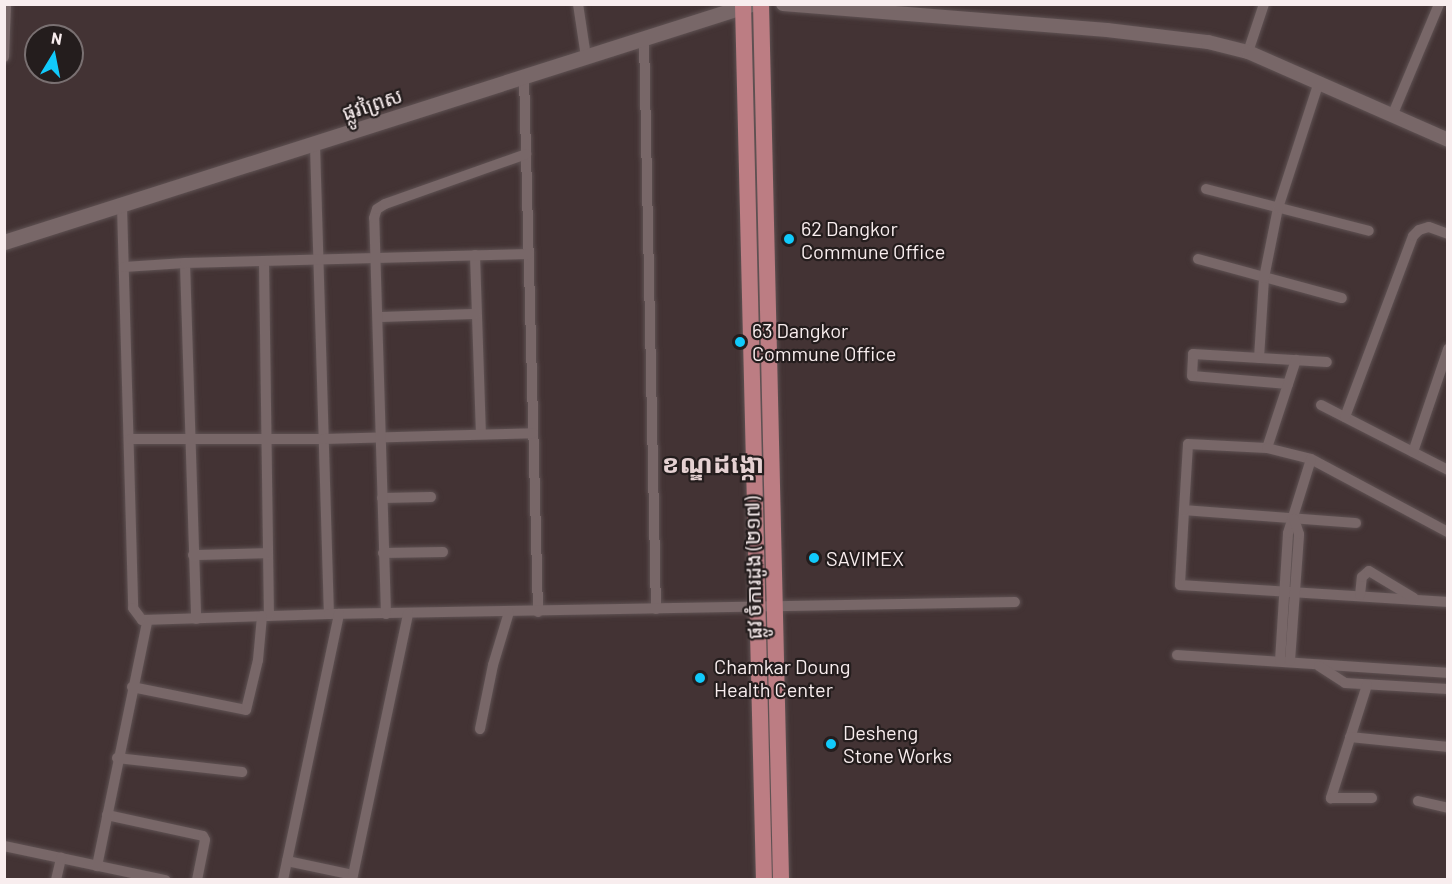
<!DOCTYPE html>
<meta charset="utf-8">
<style>
body{margin:0}
#map{position:relative;width:1452px;height:884px;overflow:hidden;background:#433334;font-family:Barlow,"Noto Sans Khmer",sans-serif}
div>[style]{position:absolute}
.roads{filter:drop-shadow(0 0 2px #5f5253) drop-shadow(0 0 2px #5f5253)}
.minor>*{height:10px;margin:-5px;padding:0 5px;transform-origin:5px;border-radius:5px;background:#786768}
.tertiary>*{height:14px;margin:-7px;padding:0 7px;transform-origin:7px;border-radius:7px;background:#786768}
.secondary>*{height:15px;margin:-7.5px;padding:0 7.5px;transform-origin:7.5px;border-radius:7.5px;background:#786768}
.primary>*{height:16px;margin:-8px;padding:0 8px;transform-origin:8px;border-radius:8px;background:#bc7d83}
.dots>*{width:16px;height:16px;translate:-50% -50%;box-sizing:border-box;border:3px solid #241d1d;border-radius:50%}
span{translate:-50% -50%;white-space:nowrap;text-align:center;line-height:1.15;-webkit-text-stroke:4.5px #241d1d;paint-order:stroke}
.street-label{font-size:20px;color:#f8edee}
.poi-label{font-size:20px;color:#f8edee}
.left{translate:0 -50%;text-align:left}
.district-label{font-size:26px;color:#e5d1d2;font-weight:700}
.frame{position:absolute;inset:0;border:6px solid #f8edee;pointer-events:none}
.north{position:absolute;left:24px;top:24px;width:60px;height:60px;box-sizing:border-box;background:#241d1d;border:2px solid #797071;border-radius:50%;rotate:10deg;font-size:16px;font-weight:700;line-height:24px;text-align:center;color:#f8edee}
.north::after{content:'';display:block;margin:auto;width:21px;height:27px;background:#11cafb;clip-path:polygon(50% 0,100% 100%,50% 72%,0 100%)}
</style>
<div id="map">
<div class="roads">
<div class="minor">
<div style="left:578px;top:4px;width:54px;rotate:81.4deg"></div>
<div style="left:644px;top:38px;width:571px;rotate:88.8deg"></div>
<div style="left:1248px;top:52px;width:51px;rotate:-71.6deg"></div>
<div style="left:4px;top:57px;width:53px;rotate:-87.8deg"></div>
<div style="left:524px;top:76px;width:536px;rotate:88.5deg"></div>
<div style="left:1392px;top:116px;width:121px;rotate:-67.2deg"></div>
<div style="left:315px;top:145px;width:469px;rotate:88.3deg"></div>
<div style="left:1206px;top:189px;width:168px;rotate:14.4deg"></div>
<div style="left:122px;top:206px;width:402px;rotate:88.4deg"></div>
<div style="left:133px;top:608px;width:15px;rotate:53deg"></div>
<div style="left:142px;top:620px;width:187px;rotate:-1.8deg"></div>
<div style="left:329px;top:614px;width:686px;rotate:-1deg"></div>
<div style="left:475px;top:255px;width:179px;rotate:88.1deg"></div>
<div style="left:1198px;top:259px;width:149px;rotate:15.2deg"></div>
<div style="left:264px;top:261px;width:355px;rotate:89.2deg"></div>
<div style="left:185px;top:263px;width:356px;rotate:88.2deg"></div>
<div style="left:124px;top:267px;width:61px;rotate:-3.8deg"></div>
<div style="left:185px;top:263px;width:344px;rotate:-1.5deg"></div>
<div style="left:378px;top:317px;width:98px;rotate:-1.8deg"></div>
<div style="left:1259px;top:358px;width:80px;rotate:-86.4deg"></div>
<div style="left:1264px;top:278px;width:71px;rotate:-78.7deg"></div>
<div style="left:1278px;top:208px;width:133px;rotate:-72deg"></div>
<div style="left:1288px;top:384px;width:96px;rotate:-175.2deg"></div>
<div style="left:1192px;top:376px;width:22px;rotate:-87deg"></div>
<div style="left:1193px;top:354px;width:134px;rotate:3.4deg"></div>
<div style="left:1321px;top:405px;width:143px;rotate:27.1deg"></div>
<div style="left:1345px;top:417px;width:193px;rotate:-69.4deg"></div>
<div style="left:1413px;top:236px;width:8px;rotate:-45deg"></div>
<div style="left:1419px;top:230px;width:10px;rotate:-17deg"></div>
<div style="left:1429px;top:227px;width:20px;rotate:20deg"></div>
<div style="left:130px;top:439px;width:194px"></div>
<div style="left:324px;top:439px;width:209px;rotate:-1.6deg"></div>
<div style="left:1267px;top:448px;width:93px;rotate:-71.8deg"></div>
<div style="left:1413px;top:452px;width:109px;rotate:-71.2deg"></div>
<div style="left:382px;top:498px;width:49px;rotate:-1.2deg"></div>
<div style="left:1184px;top:510px;width:75px;rotate:93.1deg"></div>
<div style="left:1180px;top:585px;width:269px;rotate:3.6deg"></div>
<div style="left:1356px;top:523px;width:172px;rotate:-175.7deg"></div>
<div style="left:1184px;top:510px;width:66px;rotate:-86.5deg"></div>
<div style="left:1188px;top:444px;width:79px;rotate:2.9deg"></div>
<div style="left:1267px;top:448px;width:45px;rotate:14deg"></div>
<div style="left:1311px;top:459px;width:155px;rotate:28.1deg"></div>
<div style="left:383px;top:553px;width:60px;rotate:-1deg"></div>
<div style="left:193px;top:555px;width:75px;rotate:-1.5deg"></div>
<div style="left:1360px;top:595px;width:18px;rotate:-84deg"></div>
<div style="left:1362px;top:577px;width:9px;rotate:-41deg"></div>
<div style="left:1369px;top:571px;width:52px;rotate:31deg"></div>
<div style="left:386px;top:614px;width:396px;rotate:-91.7deg"></div>
<div style="left:374px;top:218px;width:9px;rotate:-72deg"></div>
<div style="left:377px;top:209px;width:9px;rotate:-32deg"></div>
<div style="left:385px;top:204px;width:150px;rotate:-19.5deg"></div>
<div style="left:1177px;top:655px;width:272px;rotate:3.8deg"></div>
<div style="left:1280px;top:661px;width:128px;rotate:-86.4deg"></div>
<div style="left:1288px;top:533px;width:77px;rotate:-72.7deg"></div>
<div style="left:1290px;top:661px;width:127px;rotate:-85.9deg"></div>
<div style="left:1299px;top:534px;width:16px;rotate:-108deg"></div>
<div style="left:1319px;top:666px;width:31px;rotate:33deg"></div>
<div style="left:1345px;top:683px;width:103px;rotate:3.3deg"></div>
<div style="left:1367px;top:685px;width:119px;rotate:107.7deg"></div>
<div style="left:1331px;top:798px;width:41px"></div>
<div style="left:132px;top:687px;width:116px;rotate:11.4deg"></div>
<div style="left:246px;top:710px;width:51px;rotate:-76.5deg"></div>
<div style="left:258px;top:660px;width:44px;rotate:-84.8deg"></div>
<div style="left:480px;top:729px;width:65px;rotate:-78.5deg"></div>
<div style="left:493px;top:665px;width:55px;rotate:-73.2deg"></div>
<div style="left:1350px;top:737px;width:99px;rotate:5.8deg"></div>
<div style="left:117px;top:758px;width:126px;rotate:6.4deg"></div>
<div style="left:1418px;top:801px;width:31px;rotate:13deg"></div>
<div style="left:107px;top:815px;width:98px;rotate:12.3deg"></div>
<div style="left:203px;top:836px;width:4px;rotate:63deg"></div>
<div style="left:205px;top:840px;width:41px;rotate:101.3deg"></div>
<div style="left:4px;top:846px;width:165px;rotate:11.9deg"></div>
<div style="left:287px;top:861px;width:67px;rotate:12deg"></div>
<div style="left:97px;top:866px;width:249px;rotate:-78.4deg"></div>
<div style="left:56px;top:880px;width:23px;rotate:-77deg"></div>
<div style="left:283px;top:880px;width:272px;rotate:-78.1deg"></div>
<div style="left:352px;top:880px;width:272px;rotate:-78.1deg"></div>
</div>
<div class="tertiary">
<div style="left:783px;top:4px;width:325px;rotate:4.6deg"></div>
<div style="left:1107px;top:30px;width:102px;rotate:6.8deg"></div>
<div style="left:1208px;top:42px;width:41px;rotate:14deg"></div>
<div style="left:1248px;top:52px;width:219px;rotate:23.7deg"></div>
</div>
<div class="secondary">
<div style="left:4px;top:242px;width:784px;rotate:-17.67deg"></div>
</div>
<div class="primary">
<div style="left:743px;top:4px;width:876px;rotate:88.63deg"></div>
<div style="left:761px;top:4px;width:876px;rotate:88.69deg"></div>
</div>
</div>
<div class="dots">
<div style="left:789px;top:239px;background:#11cafb"></div>
<div style="left:740px;top:342px;background:#11cafb"></div>
<div style="left:814px;top:558px;background:#11cafb"></div>
<div style="left:700px;top:678px;background:#11cafb"></div>
<div style="left:831px;top:744px;background:#11cafb"></div>
</div>
<div class="street-label">
<span style="left:372px;top:104px;rotate:-18deg">ផ្លូវព្រៃស</span>
<span style="left:753px;top:568px;rotate:-91deg">ផ្លូវ ចំការដូង (២១៧)</span>
</div>
<div class="poi-label">
<span class="left" style="left:801px;top:240px">62 Dangkor<br>Commune Office</span>
<span class="left" style="left:752px;top:342px">63 Dangkor<br>Commune Office</span>
<span class="left" style="left:826px;top:558px">SAVIMEX</span>
<span class="left" style="left:714px;top:678px">Chamkar Doung<br>Health Center</span>
<span class="left" style="left:843px;top:744px">Desheng<br>Stone Works</span>
</div>
<div class="district-label">
<span style="left:713px;top:463px">ខណ្ឌដង្កោ</span>
</div>
<div class="frame"></div>
<div class="north">N</div>
</div>
